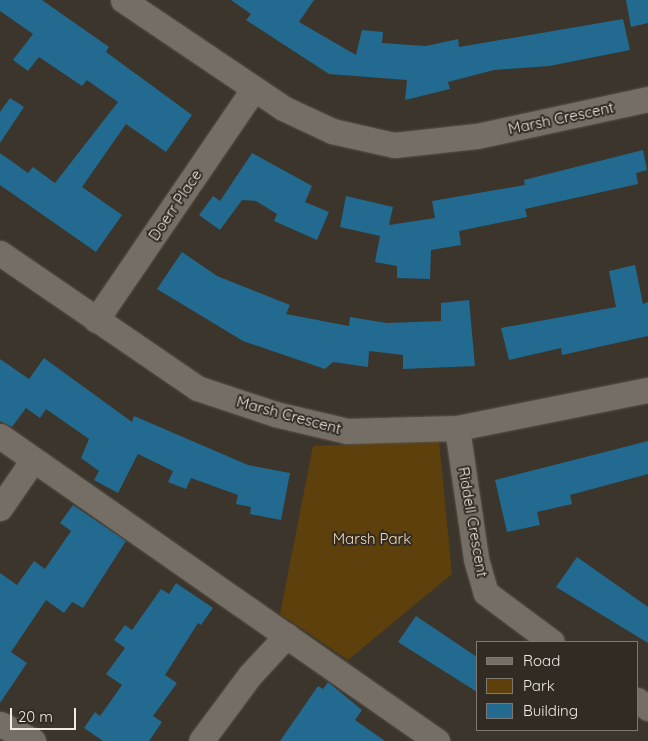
<!DOCTYPE html>
<style>
body{margin:0}
#map{position:relative;width:648px;height:741px;overflow:hidden;background:#3c352c;font-family:Quicksand,sans-serif}
div>[style]{position:absolute}
.green>*{inset:0;background:#5d400b}
.building>*{inset:0;background:#226a8f}
.roads{filter:drop-shadow(0 0 1px #58534b) drop-shadow(0 0 1px #58534b)}
.minor>*{height:25px;margin:-12.5px;padding:0 12.5px;transform-origin:12.5px;border-radius:12.5px;background:#756e64}
span{translate:-50% -50%;white-space:nowrap;text-align:center;line-height:1.15;-webkit-text-stroke:4px #312b23;paint-order:stroke}
.street-label{font-size:15px;color:#efebe5}
.park-label{font-size:15px;color:#f6dcb6}
.legend{position:absolute;left:476px;top:641px;width:162px;height:90px;box-sizing:border-box;background:#312b23;border:1px solid #7d7871;margin:0;padding:6px 9px;list-style:none;font-size:15px;color:#efebe5}
.legend li{display:flex;align-items:center;gap:10px;height:25px}
.legend b{width:25px;border:1px solid #7d7871}
.scale{position:absolute;left:10px;top:708px;width:66px;height:22px;box-sizing:border-box;border:2px solid #efebe5;border-top:0;padding-left:6px;font-size:15px;line-height:18px;white-space:nowrap;color:#efebe5;-webkit-text-stroke:4px #312b23;paint-order:stroke}
</style>
<div id="map">
<div class="green">
<div style="clip-path:polygon(439px 441px,452px 574px,348px 660px,280px 614px,313px 446px)"></div>
</div>
<div class="building">
<div style="clip-path:polygon(0 0,42px 0,109px 47px,106px 52px,192px 115px,166px 152px,126px 124px,82px 187px,122px 215px,96px 252px,0 185px,0 153px,28px 173px,33px 167px,55px 183px,118px 102px,87px 80px,82px 86px,39px 57px,28px 71px,13px 60px,33px 34px,0 11px)"></div>
<div style="clip-path:polygon(231px 0,314px 0,299px 22px,356px 55px,362px 30px,383px 32px,382px 43px,426px 46px,458px 39px,459px 47px,623px 19px,630px 50px,549px 66px,494px 70px,448px 82px,450px 89px,405px 100px,407px 80px,329px 74px,246px 20px,251px 14px)"></div>
<div style="clip-path:polygon(626px 0,648px 0,648px 23px,631px 27px)"></div>
<div style="clip-path:polygon(10px 98px,24px 107px,0 143px,0 112px)"></div>
<div style="clip-path:polygon(643px 150px,647px 170px,636px 173px,638px 184px,525px 209px,527px 217px,459px 231px,461px 245px,431px 250px,430px 279px,397px 278px,397px 266px,375px 262px,380px 236px,340px 227px,346px 196px,393px 207px,389px 225px,435px 218px,432px 201px,525px 185px,524px 180px)"></div>
<div style="clip-path:polygon(252px 153px,312px 186px,305px 202px,329px 212px,317px 240px,274px 221px,277px 214px,256px 201px,242px 200px,220px 230px,199px 215px,213px 196px,220px 201px)"></div>
<div style="clip-path:polygon(182px 252px,217px 276px,290px 305px,286px 314px,349px 326px,350px 317px,387px 323px,441px 321px,441px 303px,469px 300px,475px 366px,403px 369px,403px 355px,369px 351px,368px 367px,333px 362px,325px 369px,243px 341px,157px 289px)"></div>
<div style="clip-path:polygon(635px 265px,643px 304px,648px 302px,648px 336px,562px 355px,561px 348px,509px 360px,501px 328px,616px 307px,609px 271px)"></div>
<div style="clip-path:polygon(44px 358px,132px 422px,134px 416px,248px 465px,290px 473px,281px 520px,250px 514px,251px 507px,236px 504px,238px 495px,191px 478px,186px 489px,168px 482px,173px 471px,138px 454px,118px 493px,94px 480px,99px 471px,81px 458px,89px 439px,46px 409px,40px 418px,26px 408px,12px 427px,0 421px,0 359px,29px 379px)"></div>
<div style="clip-path:polygon(648px 441px,648px 474px,570px 495px,572px 504px,537px 512px,540px 525px,507px 532px,495px 480px)"></div>
<div style="clip-path:polygon(73px 505px,126px 541px,83px 608px,72px 602px,64px 613px,46px 600px,11px 652px,27px 663px,0 703px,0 573px,17px 585px,34px 561px,45px 569px,71px 531px,60px 523px)"></div>
<div style="clip-path:polygon(577px 557px,648px 607px,648px 643px,556px 587px)"></div>
<div style="clip-path:polygon(176px 583px,213px 608px,201px 625px,198px 623px,165px 675px,177px 683px,153px 716px,162px 722px,149px 741px,103px 741px,84px 728px,95px 712px,100px 716px,122px 685px,106px 674px,125px 648px,114px 640px,125px 625px,132px 630px,161px 589px,169px 594px)"></div>
<div style="clip-path:polygon(416px 616px,477px 657px,477px 692px,398px 642px)"></div>
<div style="clip-path:polygon(328px 682px,362px 710px,355px 720px,385px 741px,280px 741px,318px 686px,323px 689px)"></div>
</div>
<div class="roads">
<div class="minor">
<div style="left:123px;top:0;width:193px;rotate:34deg"></div>
<div style="left:283px;top:108px;width:54px;rotate:25.1deg"></div>
<div style="left:332px;top:131px;width:64px;rotate:12.7deg"></div>
<div style="left:394px;top:145px;width:83px;rotate:-6.2deg"></div>
<div style="left:477px;top:136px;width:175px;rotate:-12.2deg"></div>
<div style="left:0;top:253px;width:239px;rotate:34.4deg"></div>
<div style="left:197px;top:388px;width:82px;rotate:18.4deg"></div>
<div style="left:275px;top:414px;width:74px;rotate:13.3deg"></div>
<div style="left:347px;top:431px;width:110px;rotate:-1.6deg"></div>
<div style="left:457px;top:428px;width:195px;rotate:-11.3deg"></div>
<div style="left:96px;top:320px;width:278px;rotate:-55.7deg"></div>
<div style="left:457px;top:428px;width:132px;rotate:81.7deg"></div>
<div style="left:476px;top:559px;width:35px;rotate:74deg"></div>
<div style="left:486px;top:593px;width:82px;rotate:36.6deg"></div>
<div style="left:0;top:436px;width:533px;rotate:34.91deg"></div>
<div style="left:0;top:508px;width:58px;rotate:-55.5deg"></div>
<div style="left:637px;top:700px;width:14px;rotate:36deg"></div>
<div style="left:0;top:724px;width:37px;rotate:27deg"></div>
<div style="left:201px;top:741px;width:82px;rotate:-53.4deg"></div>
<div style="left:250px;top:675px;width:54px;rotate:-47.2deg"></div>
</div>
</div>
<div class="street-label">
<span style="left:561px;top:118px;rotate:-12deg">Marsh Crescent</span>
<span style="left:175px;top:205px;rotate:-56deg">Doerr Place</span>
<span style="left:289px;top:415px;rotate:15deg">Marsh Crescent</span>
<span style="left:473px;top:522px;rotate:80deg">Riddell Crescent</span>
</div>
<div class="park-label">
<span style="left:372px;top:539px">Marsh Park</span>
</div>
<ul class="legend">
<li><b style="height:6px;background:#756e64"></b>Road</li>
<li><b style="height:14px;background:#5d400b"></b>Park</li>
<li><b style="height:14px;background:#226a8f"></b>Building</li>
</ul>
<div class="scale">20 m</div>
</div>
